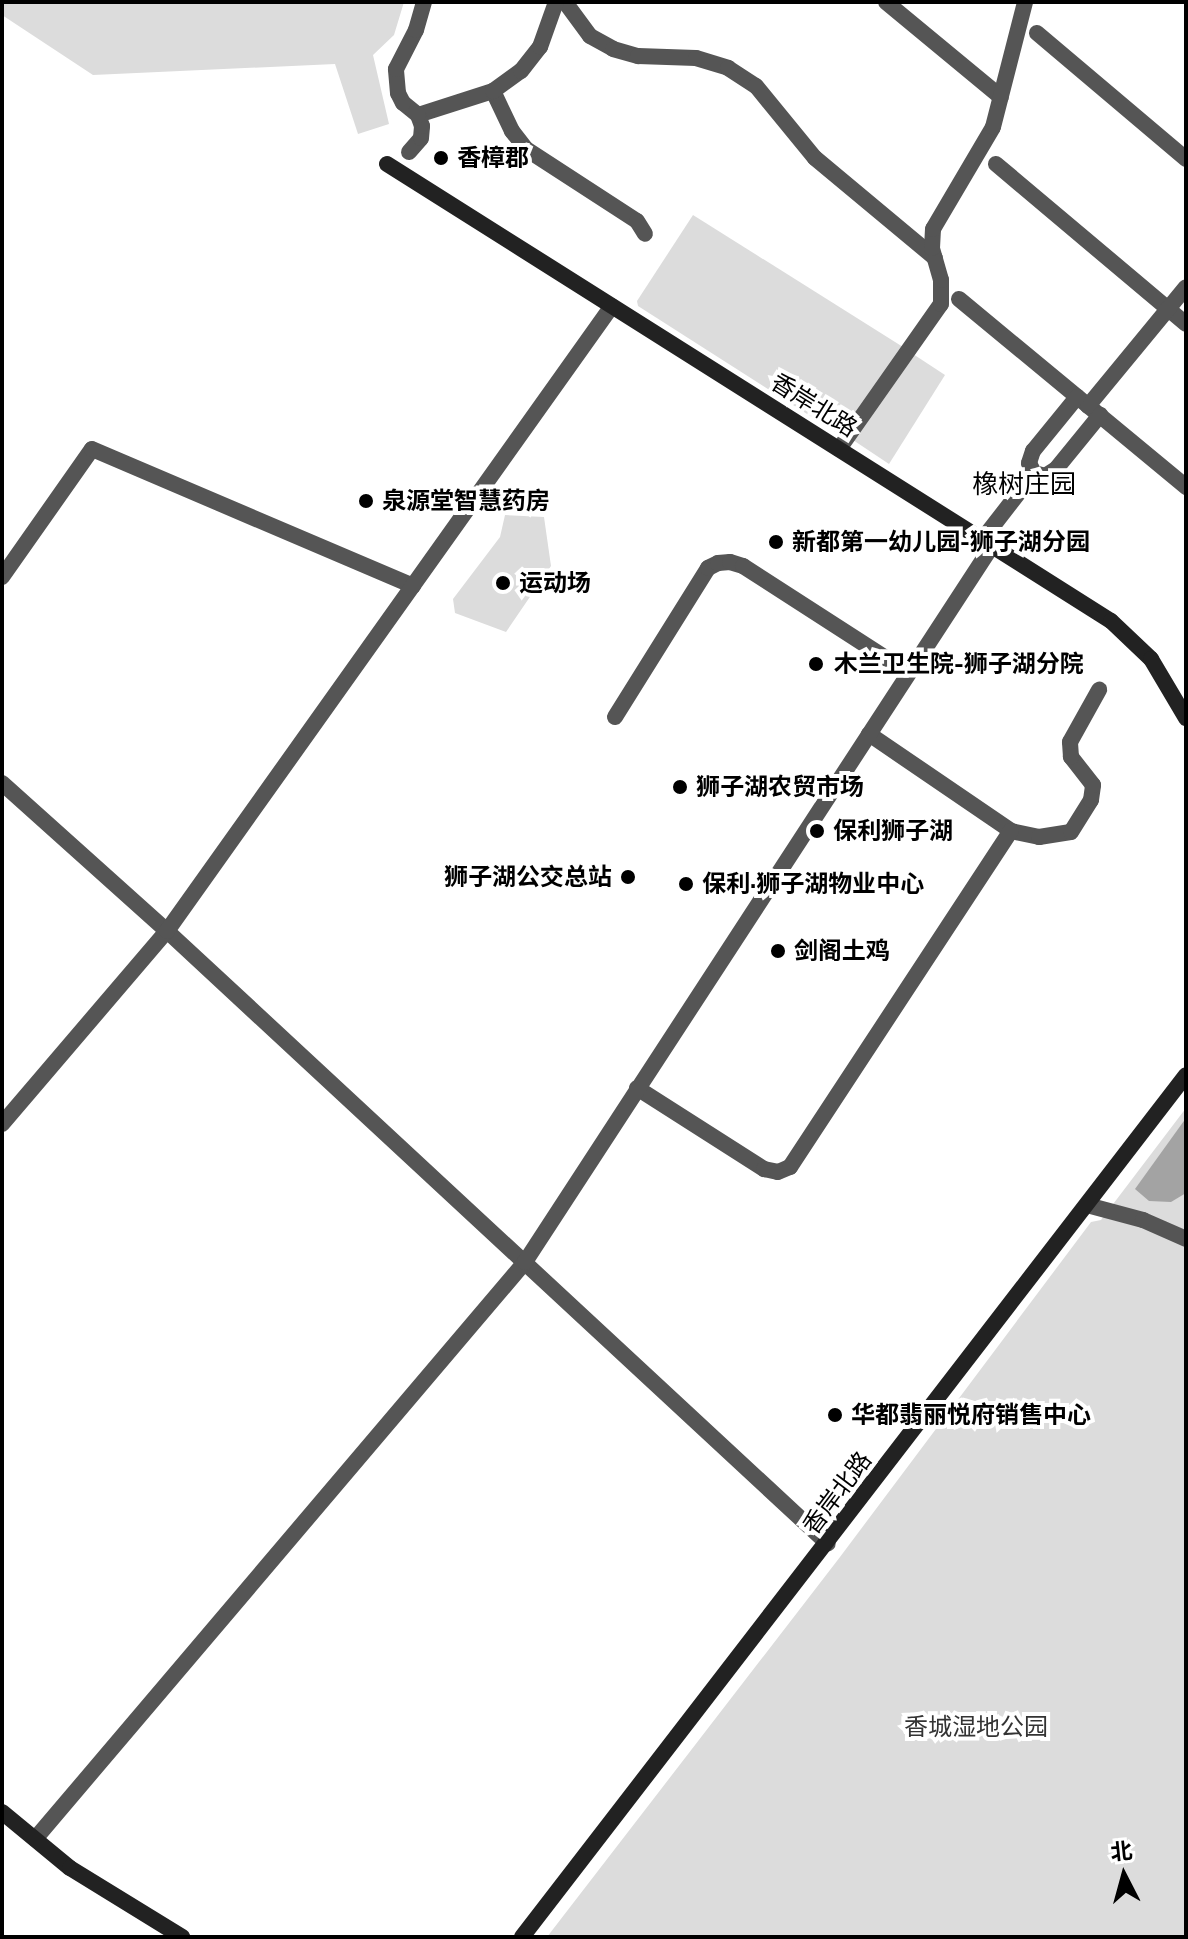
<!DOCTYPE html>
<meta charset="utf-8">
<style>
body{margin:0}
#map{position:relative;width:1188px;height:1939px;overflow:hidden;background:#fff;font-family:"Titillium Web","Noto Sans SC",sans-serif}
div>[style]{position:absolute}
.green>*{inset:0;background:#dcdcdc}
.water>*{inset:0;background:#a3a3a3}
.street>*{height:16px;margin:-8px;padding:0 8px;transform-origin:8px;border-radius:8px;background:#555}
.secondary>*{height:16px;margin:-8px;padding:0 8px;transform-origin:8px;border-radius:8px;background:#222}
.dots>*{width:22px;height:22px;translate:-50% -50%;box-sizing:border-box;border:4px solid #fff;border-radius:50%}
span{translate:-50% -50%;white-space:nowrap;text-align:center;line-height:1.15;-webkit-text-stroke:8px #fff;paint-order:stroke}
.poi-label{font-size:24px;color:#000;font-weight:700}
.left{translate:0 -50%;text-align:left}
.right{translate:-100% -50%;text-align:right}
.street-label{font-size:24px;color:#000}
.park-label{font-size:24px;color:#333}
.neighbourhood-label{font-size:26px;color:#000}
.frame{position:absolute;inset:0;border:4px solid #000;pointer-events:none}
.north{position:absolute;left:1084px;top:1835px;width:80px;height:80px;-webkit-text-stroke:6px #fff;paint-order:stroke;rotate:354deg;font-size:22px;font-weight:700;line-height:32px;text-align:center;color:#000}
.north::after{content:'';display:block;margin:auto;width:28px;height:36px;background:#000;clip-path:polygon(50% 0,100% 100%,50% 72%,0 100%)}
</style>
<div id="map">
<div class="green">
<div style="clip-path:polygon(2px 2px,404px 2px,394px 35px,373px 55px,389px 124px,358px 134px,335px 64px,93px 75px,2px 15px)"></div>
<div style="clip-path:polygon(693px 215px,903px 347px,842px 432px,837px 433px,638px 306px,637px 301px)"></div>
<div style="clip-path:polygon(913px 354px,945px 375px,889px 464px,853px 440px)"></div>
<div style="clip-path:polygon(505px 515px,544px 517px,551px 566px,506px 632px,455px 613px,453px 599px,500px 537px)"></div>
<div style="clip-path:polygon(1186px 1108px,1186px 1937px,547px 1937px,840px 1557px,1091px 1222px,1101px 1220px)"></div>
</div>
<div class="water">
<div style="clip-path:polygon(1186px 1118px,1186px 1193px,1171px 1202px,1149px 1201px,1135px 1189px)"></div>
</div>
<div class="street">
<div style="left:565px;top:2px;width:42px;rotate:53.7deg"></div>
<div style="left:590px;top:36px;width:26px;rotate:29deg"></div>
<div style="left:613px;top:49px;width:26px;rotate:16deg"></div>
<div style="left:638px;top:56px;width:58px;rotate:2deg"></div>
<div style="left:696px;top:58px;width:34px;rotate:17deg"></div>
<div style="left:728px;top:68px;width:33px;rotate:33deg"></div>
<div style="left:756px;top:86px;width:93px;rotate:50.7deg"></div>
<div style="left:815px;top:158px;width:156px;rotate:39.8deg"></div>
<div style="left:886px;top:2px;width:149px;rotate:39.6deg"></div>
<div style="left:1037px;top:33px;width:195px;rotate:40.2deg"></div>
<div style="left:493px;top:91px;width:44px;rotate:64.6deg"></div>
<div style="left:512px;top:131px;width:23px;rotate:52deg"></div>
<div style="left:526px;top:149px;width:132px;rotate:33deg"></div>
<div style="left:637px;top:221px;width:15px;rotate:58deg"></div>
<div style="left:418px;top:115px;width:79px;rotate:-17.7deg"></div>
<div style="left:493px;top:91px;width:34px;rotate:-36deg"></div>
<div style="left:521px;top:71px;width:31px;rotate:-52deg"></div>
<div style="left:540px;top:47px;width:48px;rotate:-70.4deg"></div>
<div style="left:409px;top:152px;width:18px;rotate:-49deg"></div>
<div style="left:421px;top:138px;width:12px;rotate:-85deg"></div>
<div style="left:422px;top:126px;width:12px;rotate:-110deg"></div>
<div style="left:418px;top:115px;width:19px;rotate:-141deg"></div>
<div style="left:403px;top:103px;width:11px;rotate:-117deg"></div>
<div style="left:398px;top:93px;width:24px;rotate:-95deg"></div>
<div style="left:396px;top:69px;width:44px;rotate:-62.9deg"></div>
<div style="left:416px;top:30px;width:29px;rotate:-74deg"></div>
<div style="left:996px;top:164px;width:248px;rotate:40.1deg"></div>
<div style="left:959px;top:299px;width:295px;rotate:39.6deg"></div>
<div style="left:1088px;top:406px;width:154px;rotate:-50.5deg"></div>
<div style="left:839px;top:449px;width:177px;rotate:-54.9deg"></div>
<div style="left:941px;top:304px;width:24px;rotate:-90deg"></div>
<div style="left:941px;top:280px;width:33px;rotate:-106deg"></div>
<div style="left:932px;top:248px;width:19px;rotate:-87deg"></div>
<div style="left:933px;top:229px;width:118px;rotate:-59.5deg"></div>
<div style="left:993px;top:127px;width:129px;rotate:-75.6deg"></div>
<div style="left:1034px;top:473px;width:11px;rotate:15deg"></div>
<div style="left:1045px;top:476px;width:13px;rotate:-32deg"></div>
<div style="left:1056px;top:469px;width:70px;rotate:-50.8deg"></div>
<div style="left:1034px;top:473px;width:11px;rotate:-117deg"></div>
<div style="left:1029px;top:463px;width:13px;rotate:-72deg"></div>
<div style="left:1033px;top:451px;width:70px;rotate:-50.8deg"></div>
<div style="left:982px;top:540px;width:85px;rotate:-52.2deg"></div>
<div style="left:2px;top:577px;width:156px;rotate:-54.9deg"></div>
<div style="left:92px;top:449px;width:349px;rotate:23.1deg"></div>
<div style="left:615px;top:717px;width:176px;rotate:-58deg"></div>
<div style="left:708px;top:568px;width:11px;rotate:-27deg"></div>
<div style="left:718px;top:563px;width:12px;rotate:-5deg"></div>
<div style="left:730px;top:562px;width:14px;rotate:17deg"></div>
<div style="left:743px;top:566px;width:197px;rotate:32.8deg"></div>
<div style="left:869px;top:734px;width:172px;rotate:34.3deg"></div>
<div style="left:1011px;top:831px;width:29px;rotate:12deg"></div>
<div style="left:1039px;top:837px;width:32px;rotate:-9deg"></div>
<div style="left:1071px;top:832px;width:38px;rotate:-58deg"></div>
<div style="left:1091px;top:800px;width:15px;rotate:-82deg"></div>
<div style="left:1093px;top:785px;width:36px;rotate:-128deg"></div>
<div style="left:1071px;top:757px;width:15px;rotate:-94deg"></div>
<div style="left:1070px;top:742px;width:60px;rotate:-60.9deg"></div>
<div style="left:2px;top:783px;width:222px;rotate:41.9deg"></div>
<div style="left:167px;top:931px;width:901px;rotate:42.84deg"></div>
<div style="left:637px;top:1088px;width:151px;rotate:32.5deg"></div>
<div style="left:764px;top:1169px;width:14px;rotate:12deg"></div>
<div style="left:778px;top:1172px;width:13px;rotate:-23deg"></div>
<div style="left:790px;top:1167px;width:402px;rotate:-56.7deg"></div>
<div style="left:2px;top:1124px;width:254px;rotate:-49.5deg"></div>
<div style="left:167px;top:931px;width:767px;rotate:-54.55deg"></div>
<div style="left:1087px;top:1205px;width:58px;rotate:15deg"></div>
<div style="left:1143px;top:1220px;width:47px;rotate:23.8deg"></div>
<div style="left:35px;top:1839px;width:757px;rotate:-49.66deg"></div>
<div style="left:525px;top:1262px;width:855px;rotate:-56.89deg"></div>
</div>
<div class="secondary">
<div style="left:387px;top:164px;width:856px;rotate:32.26deg"></div>
<div style="left:1111px;top:621px;width:55px;rotate:43.5deg"></div>
<div style="left:1151px;top:659px;width:69px;rotate:59.3deg"></div>
<div style="left:2px;top:1812px;width:88px;rotate:39.5deg"></div>
<div style="left:70px;top:1868px;width:132px;rotate:31.6deg"></div>
<div style="left:522px;top:1937px;width:1088px;rotate:-52.39deg"></div>
</div>
<div class="dots">
<div style="left:441px;top:158px;background:#000"></div>
<div style="left:366px;top:501px;background:#000"></div>
<div style="left:776px;top:542px;background:#000"></div>
<div style="left:503px;top:583px;background:#000"></div>
<div style="left:816px;top:664px;background:#000"></div>
<div style="left:680px;top:787px;background:#000"></div>
<div style="left:817px;top:831px;background:#000"></div>
<div style="left:628px;top:877px;background:#000"></div>
<div style="left:686px;top:884px;background:#000"></div>
<div style="left:778px;top:951px;background:#000"></div>
<div style="left:835px;top:1415px;background:#000"></div>
</div>
<div class="poi-label">
<span class="left" style="left:457px;top:158px">香樟郡</span>
<span class="left" style="left:382px;top:501px">泉源堂智慧药房</span>
<span class="left" style="left:792px;top:542px">新都第一幼儿园-狮子湖分园</span>
<span class="left" style="left:519px;top:583px">运动场</span>
<span class="left" style="left:834px;top:664px">木兰卫生院-狮子湖分院</span>
<span class="left" style="left:696px;top:787px">狮子湖农贸市场</span>
<span class="left" style="left:833px;top:831px">保利狮子湖</span>
<span class="right" style="left:612px;top:877px">狮子湖公交总站</span>
<span class="left" style="left:702px;top:884px">保利·狮子湖物业中心</span>
<span class="left" style="left:794px;top:951px">剑阁土鸡</span>
<span class="left" style="left:851px;top:1415px">华都翡丽悦府销售中心</span>
</div>
<div class="street-label">
<span style="left:814px;top:405px;rotate:32deg">香岸北路</span>
<span style="left:837px;top:1493px;rotate:-53deg">香岸北路</span>
</div>
<div class="park-label">
<span style="left:976px;top:1727px">香城湿地公园</span>
</div>
<div class="neighbourhood-label">
<span style="left:1024px;top:484px">橡树庄园</span>
</div>
<div class="frame"></div>
<div class="north">北</div>
</div>
